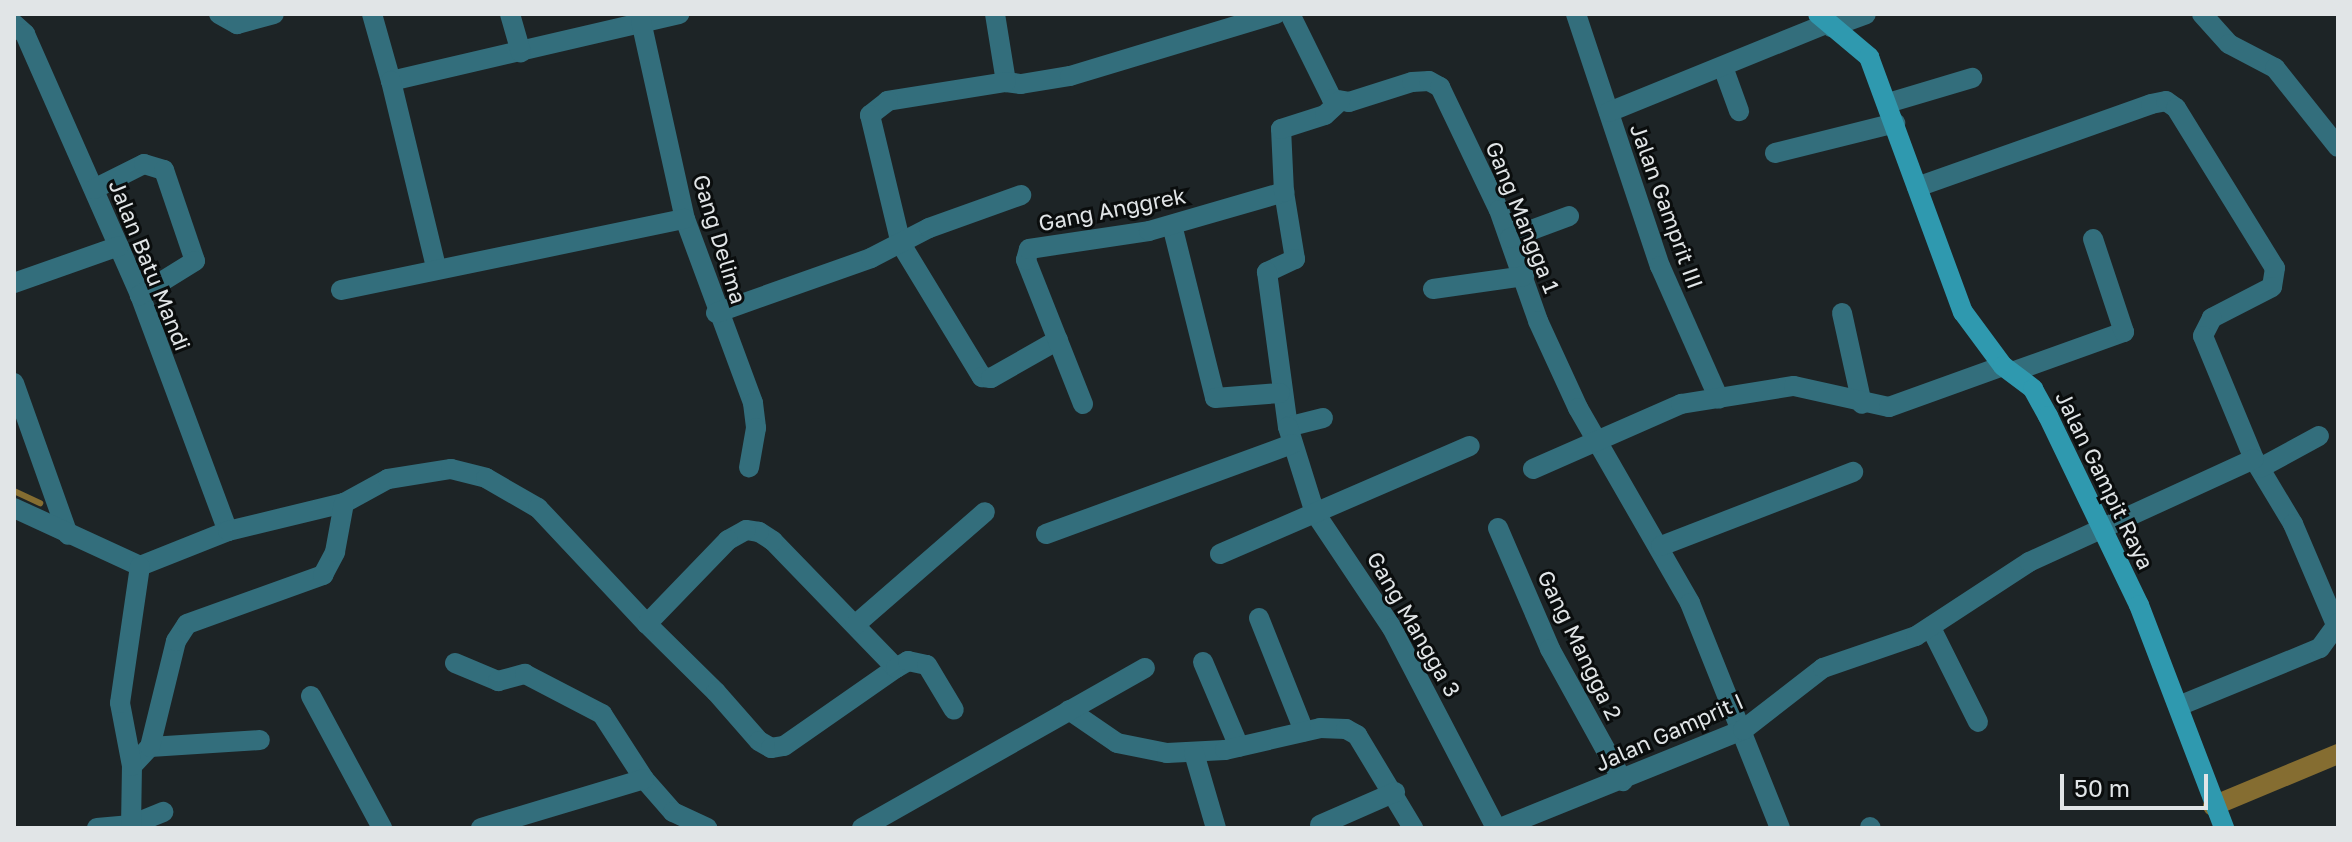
<!DOCTYPE html>
<style>
body{margin:0}
#map{position:relative;width:2352px;height:842px;overflow:hidden;background:#1d2426;font-family:"Golos Text",sans-serif}
div>[style]{position:absolute}
.stream>*{height:6px;margin:-3px;padding:0 3px;transform-origin:3px;border-radius:3px;background:#856d31}
.canal>*{height:20px;margin:-10px;padding:0 10px;transform-origin:10px;border-radius:10px;background:#856d31}
.street>*{height:20px;margin:-10px;padding:0 10px;transform-origin:10px;border-radius:10px;background:#336e7c}
.secondary>*{height:20px;margin:-10px;padding:0 10px;transform-origin:10px;border-radius:10px;background:#2f99af}
span{translate:-50% -50%;white-space:nowrap;text-align:center;line-height:1.15;-webkit-text-stroke:6px #0a0d0d;paint-order:stroke}
.street-label{font-size:22px;color:#e1e5e7}
.frame{position:absolute;inset:0;border:16px solid #e1e5e7;pointer-events:none}
.scale{position:absolute;left:2060px;top:774px;width:148px;height:36px;box-sizing:border-box;border:4px solid #e1e5e7;border-top:0;padding-left:10px;font-size:24px;line-height:28px;white-space:nowrap;color:#e1e5e7;-webkit-text-stroke:6px #0a0d0d;paint-order:stroke}
</style>
<div id="map">
<div class="stream">
<div style="left:14px;top:491px;width:29px;rotate:25deg"></div>
</div>
<div class="canal">
<div style="left:2213px;top:806px;width:135px;rotate:-22.6deg"></div>
</div>
<div class="street">
<div style="left:219px;top:14px;width:21px;rotate:29deg"></div>
<div style="left:237px;top:24px;width:38px;rotate:-15deg"></div>
<div style="left:372px;top:14px;width:70px;rotate:74.2deg"></div>
<div style="left:391px;top:81px;width:296px;rotate:-13.1deg"></div>
<div style="left:510px;top:14px;width:40px;rotate:74deg"></div>
<div style="left:995px;top:14px;width:69px;rotate:80.8deg"></div>
<div style="left:1006px;top:82px;width:15px;rotate:8deg"></div>
<div style="left:1021px;top:84px;width:50px;rotate:-9.3deg"></div>
<div style="left:1070px;top:76px;width:215px;rotate:-16.8deg"></div>
<div style="left:1290px;top:14px;width:95px;rotate:63.7deg"></div>
<div style="left:1332px;top:99px;width:17px;rotate:10deg"></div>
<div style="left:1349px;top:102px;width:66px;rotate:-17.6deg"></div>
<div style="left:1412px;top:82px;width:17px;rotate:-3deg"></div>
<div style="left:1429px;top:81px;width:13px;rotate:29deg"></div>
<div style="left:1440px;top:87px;width:136px;rotate:64.4deg"></div>
<div style="left:1499px;top:210px;width:118px;rotate:70.6deg"></div>
<div style="left:1538px;top:321px;width:96px;rotate:65.3deg"></div>
<div style="left:1578px;top:408px;width:225px;rotate:60.1deg"></div>
<div style="left:1690px;top:603px;width:242px;rotate:68.2deg"></div>
<div style="left:1576px;top:14px;width:266px;rotate:71.6deg"></div>
<div style="left:1660px;top:266px;width:145px;rotate:66.1deg"></div>
<div style="left:2202px;top:14px;width:40px;rotate:48deg"></div>
<div style="left:2229px;top:44px;width:52px;rotate:27.6deg"></div>
<div style="left:2275px;top:68px;width:101px;rotate:51.4deg"></div>
<div style="left:641px;top:21px;width:203px;rotate:77.5deg"></div>
<div style="left:685px;top:219px;width:196px;rotate:69.7deg"></div>
<div style="left:753px;top:403px;width:25px;rotate:83deg"></div>
<div style="left:756px;top:428px;width:40px;rotate:100deg"></div>
<div style="left:14px;top:24px;width:15px;rotate:42deg"></div>
<div style="left:25px;top:34px;width:285px;rotate:66.2deg"></div>
<div style="left:140px;top:295px;width:252px;rotate:69.6deg"></div>
<div style="left:1831px;top:27px;width:37px;rotate:-20deg"></div>
<div style="left:1723px;top:67px;width:47px;rotate:70deg"></div>
<div style="left:391px;top:81px;width:191px;rotate:76.4deg"></div>
<div style="left:1006px;top:82px;width:120px;rotate:170.9deg"></div>
<div style="left:888px;top:101px;width:23px;rotate:142deg"></div>
<div style="left:870px;top:115px;width:133px;rotate:76.5deg"></div>
<div style="left:901px;top:244px;width:156px;rotate:58.7deg"></div>
<div style="left:982px;top:377px;width:9px;rotate:6deg"></div>
<div style="left:991px;top:378px;width:77px;rotate:-29.6deg"></div>
<div style="left:1888px;top:103px;width:88px;rotate:-16.6deg"></div>
<div style="left:1609px;top:112px;width:234px;rotate:-22.1deg"></div>
<div style="left:1775px;top:153px;width:124px;rotate:-14deg"></div>
<div style="left:1917px;top:187px;width:248px;rotate:-19.5deg"></div>
<div style="left:2151px;top:104px;width:15px;rotate:-11deg"></div>
<div style="left:2166px;top:101px;width:12px;rotate:35deg"></div>
<div style="left:2176px;top:108px;width:188px;rotate:58.3deg"></div>
<div style="left:2275px;top:268px;width:19px;rotate:99deg"></div>
<div style="left:2272px;top:287px;width:68px;rotate:152.7deg"></div>
<div style="left:2212px;top:318px;width:20px;rotate:117deg"></div>
<div style="left:2203px;top:336px;width:133px;rotate:67.5deg"></div>
<div style="left:2254px;top:459px;width:76px;rotate:59deg"></div>
<div style="left:2293px;top:524px;width:110px;rotate:66.9deg"></div>
<div style="left:94px;top:189px;width:56px;rotate:-26.6deg"></div>
<div style="left:144px;top:164px;width:21px;rotate:17deg"></div>
<div style="left:164px;top:170px;width:96px;rotate:71.2deg"></div>
<div style="left:195px;top:261px;width:65px;rotate:148.3deg"></div>
<div style="left:1284px;top:192px;width:68px;rotate:80.7deg"></div>
<div style="left:1295px;top:259px;width:31px;rotate:155deg"></div>
<div style="left:1267px;top:272px;width:156px;rotate:82.3deg"></div>
<div style="left:1172px;top:225px;width:178px;rotate:76deg"></div>
<div style="left:1215px;top:398px;width:65px;rotate:-4.4deg"></div>
<div style="left:1510px;top:238px;width:63px;rotate:-20.4deg"></div>
<div style="left:14px;top:283px;width:111px;rotate:-19.4deg"></div>
<div style="left:1433px;top:289px;width:92px;rotate:-8.1deg"></div>
<div style="left:341px;top:290px;width:351px;rotate:-11.7deg"></div>
<div style="left:716px;top:313px;width:164px;rotate:-19.5deg"></div>
<div style="left:871px;top:258px;width:65px;rotate:-27.3deg"></div>
<div style="left:929px;top:228px;width:98px;rotate:-19.7deg"></div>
<div style="left:1842px;top:313px;width:93px;rotate:77.6deg"></div>
<div style="left:2012px;top:372px;width:119px;rotate:-19.7deg"></div>
<div style="left:2124px;top:332px;width:98px;rotate:-108.4deg"></div>
<div style="left:14px;top:383px;width:161px;rotate:70.4deg"></div>
<div style="left:1083px;top:404px;width:155px;rotate:-111.6deg"></div>
<div style="left:1026px;top:260px;width:11px;rotate:-75deg"></div>
<div style="left:1029px;top:249px;width:121px;rotate:-8.5deg"></div>
<div style="left:1149px;top:231px;width:141px;rotate:-16.1deg"></div>
<div style="left:1284px;top:192px;width:63px;rotate:-92.7deg"></div>
<div style="left:1281px;top:129px;width:46px;rotate:-17.7deg"></div>
<div style="left:1325px;top:115px;width:21px;rotate:-43deg"></div>
<div style="left:1323px;top:418px;width:36px;rotate:166deg"></div>
<div style="left:1288px;top:427px;width:90px;rotate:72.6deg"></div>
<div style="left:1315px;top:513px;width:138px;rotate:56.2deg"></div>
<div style="left:1392px;top:628px;width:225px;rotate:62.5deg"></div>
<div style="left:2260px;top:468px;width:67px;rotate:-28.5deg"></div>
<div style="left:1533px;top:469px;width:162px;rotate:-23.7deg"></div>
<div style="left:1681px;top:404px;width:114px;rotate:-9.1deg"></div>
<div style="left:1794px;top:386px;width:97px;rotate:12.5deg"></div>
<div style="left:1889px;top:407px;width:121px;rotate:-19.8deg"></div>
<div style="left:14px;top:508px;width:139px;rotate:24.7deg"></div>
<div style="left:1498px;top:528px;width:132px;rotate:66.7deg"></div>
<div style="left:1550px;top:649px;width:151px;rotate:61.1deg"></div>
<div style="left:1046px;top:534px;width:262px;rotate:-20.1deg"></div>
<div style="left:1661px;top:546px;width:206px;rotate:-21.1deg"></div>
<div style="left:1220px;top:554px;width:272px;rotate:-23.4deg"></div>
<div style="left:140px;top:566px;width:95px;rotate:-21.7deg"></div>
<div style="left:228px;top:531px;width:119px;rotate:-13.6deg"></div>
<div style="left:344px;top:503px;width:50px;rotate:-28.6deg"></div>
<div style="left:388px;top:479px;width:64px;rotate:-9deg"></div>
<div style="left:451px;top:469px;width:36px;rotate:14deg"></div>
<div style="left:486px;top:478px;width:60px;rotate:30deg"></div>
<div style="left:538px;top:508px;width:159px;rotate:46.8deg"></div>
<div style="left:647px;top:624px;width:97px;rotate:44.6deg"></div>
<div style="left:716px;top:692px;width:65px;rotate:48.7deg"></div>
<div style="left:759px;top:741px;width:14px;rotate:30deg"></div>
<div style="left:771px;top:748px;width:13px;rotate:-9deg"></div>
<div style="left:784px;top:746px;width:136px;rotate:-34.9deg"></div>
<div style="left:896px;top:668px;width:177px;rotate:-134.1deg"></div>
<div style="left:773px;top:541px;width:17px;rotate:-147deg"></div>
<div style="left:759px;top:532px;width:13px;rotate:-171deg"></div>
<div style="left:746px;top:530px;width:21px;rotate:151deg"></div>
<div style="left:728px;top:540px;width:117px;rotate:134deg"></div>
<div style="left:1259px;top:618px;width:122px;rotate:68.3deg"></div>
<div style="left:855px;top:625px;width:172px;rotate:-41deg"></div>
<div style="left:1931px;top:628px;width:105px;rotate:63.4deg"></div>
<div style="left:1203px;top:662px;width:92px;rotate:67deg"></div>
<div style="left:455px;top:663px;width:47px;rotate:22.7deg"></div>
<div style="left:498px;top:681px;width:28px;rotate:-15deg"></div>
<div style="left:525px;top:674px;width:87px;rotate:27.5deg"></div>
<div style="left:602px;top:714px;width:77px;rotate:57.1deg"></div>
<div style="left:644px;top:779px;width:44px;rotate:48.7deg"></div>
<div style="left:673px;top:812px;width:38px;rotate:25deg"></div>
<div style="left:896px;top:668px;width:14px;rotate:-30deg"></div>
<div style="left:908px;top:661px;width:19px;rotate:12deg"></div>
<div style="left:927px;top:665px;width:52px;rotate:59deg"></div>
<div style="left:311px;top:696px;width:150px;rotate:61.7deg"></div>
<div style="left:2181px;top:705px;width:150px;rotate:-22.3deg"></div>
<div style="left:2320px;top:648px;width:31px;rotate:-54deg"></div>
<div style="left:1069px;top:710px;width:58px;rotate:34.5deg"></div>
<div style="left:1117px;top:743px;width:51px;rotate:11.3deg"></div>
<div style="left:1167px;top:753px;width:58px;rotate:-3deg"></div>
<div style="left:1225px;top:750px;width:98px;rotate:-13deg"></div>
<div style="left:1320px;top:728px;width:26px;rotate:2deg"></div>
<div style="left:1346px;top:729px;width:13px;rotate:29deg"></div>
<div style="left:1357px;top:735px;width:109px;rotate:58.9deg"></div>
<div style="left:150px;top:747px;width:110px;rotate:-3.6deg"></div>
<div style="left:1194px;top:753px;width:78px;rotate:73.7deg"></div>
<div style="left:132px;top:766px;width:26px;rotate:-47deg"></div>
<div style="left:150px;top:747px;width:109px;rotate:-76.2deg"></div>
<div style="left:176px;top:641px;width:20px;rotate:-57deg"></div>
<div style="left:187px;top:624px;width:145px;rotate:-19.8deg"></div>
<div style="left:323px;top:575px;width:26px;rotate:-62deg"></div>
<div style="left:335px;top:552px;width:50px;rotate:-79.6deg"></div>
<div style="left:1320px;top:825px;width:82px;rotate:-23.7deg"></div>
<div style="left:1870px;top:827px;width:1px;rotate:45deg"></div>
<div style="left:97px;top:828px;width:34px;rotate:-5deg"></div>
<div style="left:131px;top:825px;width:35px;rotate:-22deg"></div>
<div style="left:131px;top:828px;width:62px;rotate:-89.1deg"></div>
<div style="left:132px;top:766px;width:64px;rotate:-100.8deg"></div>
<div style="left:120px;top:703px;width:138px;rotate:-81.7deg"></div>
<div style="left:481px;top:828px;width:170px;rotate:-16.7deg"></div>
<div style="left:862px;top:828px;width:325px;rotate:-29.5deg"></div>
<div style="left:1500px;top:828px;width:262px;rotate:-22deg"></div>
<div style="left:1743px;top:730px;width:101px;rotate:-37.8deg"></div>
<div style="left:1823px;top:668px;width:98px;rotate:-19deg"></div>
<div style="left:1916px;top:636px;width:135px;rotate:-33.2deg"></div>
<div style="left:2029px;top:562px;width:247px;rotate:-24.6deg"></div>
</div>
<div class="secondary">
<div style="left:1818px;top:14px;width:67px;rotate:40.1deg"></div>
<div style="left:1869px;top:57px;width:272px;rotate:69.8deg"></div>
<div style="left:1963px;top:312px;width:67px;rotate:53.5deg"></div>
<div style="left:2003px;top:366px;width:38px;rotate:37deg"></div>
<div style="left:2033px;top:389px;width:31px;rotate:61deg"></div>
<div style="left:2048px;top:416px;width:210px;rotate:64.3deg"></div>
<div style="left:2139px;top:605px;width:239px;rotate:69.1deg"></div>
</div>
<div class="street-label">
<span style="left:1667px;top:206px;rotate:70deg">Jalan Gamprit III</span>
<span style="left:1112px;top:209px;rotate:-11deg">Gang Anggrek</span>
<span style="left:1523px;top:217px;rotate:68deg">Gang Mangga 1</span>
<span style="left:720px;top:239px;rotate:73deg">Gang Delima</span>
<span style="left:150px;top:265px;rotate:68deg">Jalan Batu Mandi</span>
<span style="left:2105px;top:480px;rotate:64deg">Jalan Gampit Raya</span>
<span style="left:1414px;top:624px;rotate:60deg">Gang Mangga 3</span>
<span style="left:1580px;top:645px;rotate:64deg">Gang Mangga 2</span>
<span style="left:1669px;top:732px;rotate:-24deg">Jalan Gamprit I</span>
</div>
<div class="frame"></div>
<div class="scale">50 m</div>
</div>
